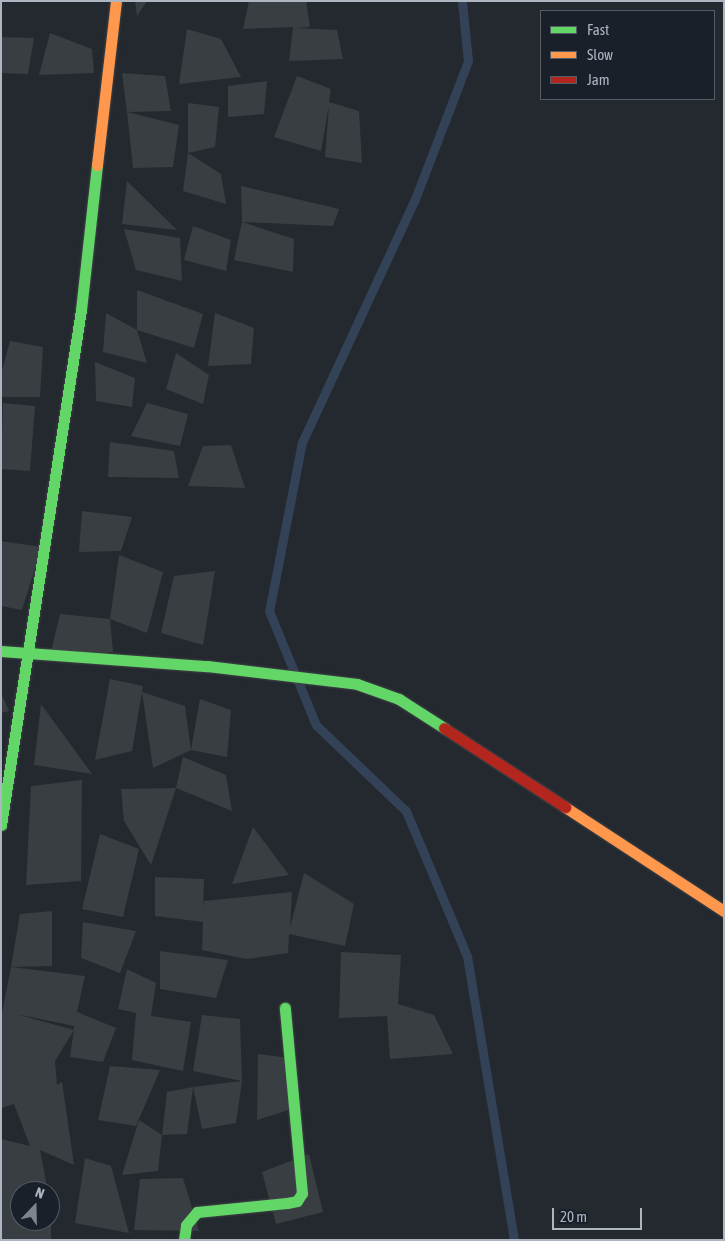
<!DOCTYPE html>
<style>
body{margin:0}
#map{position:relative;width:725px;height:1241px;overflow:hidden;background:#24292f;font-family:"Asap Condensed",sans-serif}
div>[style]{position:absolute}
.stream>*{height:9px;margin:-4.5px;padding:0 4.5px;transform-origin:4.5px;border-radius:4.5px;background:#334256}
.building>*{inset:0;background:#393e43}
.roads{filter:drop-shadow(0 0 1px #404348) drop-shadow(0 0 1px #404348)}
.fast>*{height:11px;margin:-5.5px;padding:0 5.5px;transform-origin:5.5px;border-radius:5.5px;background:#63d668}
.slow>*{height:11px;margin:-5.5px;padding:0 5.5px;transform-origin:5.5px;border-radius:5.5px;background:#ff974d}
.jam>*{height:11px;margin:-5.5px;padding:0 5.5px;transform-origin:5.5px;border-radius:5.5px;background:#b3261e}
span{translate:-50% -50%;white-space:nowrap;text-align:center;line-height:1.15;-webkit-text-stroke:4.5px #192029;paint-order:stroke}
.frame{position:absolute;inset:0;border:2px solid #adb5c1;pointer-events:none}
.legend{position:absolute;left:540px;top:10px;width:175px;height:90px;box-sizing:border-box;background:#192029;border:1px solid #545c66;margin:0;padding:6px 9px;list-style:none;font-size:15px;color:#adb5c1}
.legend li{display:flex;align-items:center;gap:10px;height:25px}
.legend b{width:25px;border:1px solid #545c66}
.north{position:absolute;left:10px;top:1181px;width:50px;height:50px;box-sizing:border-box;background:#192029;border:1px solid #545c66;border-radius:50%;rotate:21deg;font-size:14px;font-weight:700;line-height:20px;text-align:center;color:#adb5c1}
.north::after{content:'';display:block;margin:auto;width:18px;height:22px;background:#7d848e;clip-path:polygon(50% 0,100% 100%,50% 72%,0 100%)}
.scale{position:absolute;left:552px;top:1208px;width:90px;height:22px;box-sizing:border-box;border:2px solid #adb5c1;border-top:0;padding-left:6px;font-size:15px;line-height:18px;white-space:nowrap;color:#adb5c1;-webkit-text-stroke:4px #192029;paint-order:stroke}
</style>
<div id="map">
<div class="stream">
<div style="left:462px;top:1px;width:60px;rotate:84.3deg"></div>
<div style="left:468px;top:61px;width:148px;rotate:111deg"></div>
<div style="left:415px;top:199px;width:268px;rotate:114.9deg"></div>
<div style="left:302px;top:442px;width:172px;rotate:101deg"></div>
<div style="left:269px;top:611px;width:123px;rotate:67.6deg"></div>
<div style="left:316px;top:725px;width:124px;rotate:43.7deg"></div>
<div style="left:406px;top:811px;width:157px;rotate:67.2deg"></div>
<div style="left:467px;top:956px;width:288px;rotate:80.6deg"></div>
</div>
<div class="building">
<div style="clip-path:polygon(135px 1px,147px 1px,137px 16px)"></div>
<div style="clip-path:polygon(249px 1px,306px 1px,310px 27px,295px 28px,337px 30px,343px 59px,289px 61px,293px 27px,243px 29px)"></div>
<div style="clip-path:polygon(187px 29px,221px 39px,241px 77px,179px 84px)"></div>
<div style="clip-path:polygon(50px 33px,92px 49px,94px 73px,39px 75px)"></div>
<div style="clip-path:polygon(1px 37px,34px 38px,28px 74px,1px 73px)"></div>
<div style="clip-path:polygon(122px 73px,165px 76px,171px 111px,127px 112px,179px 125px,173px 167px,133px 168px,127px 112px)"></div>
<div style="clip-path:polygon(297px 76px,331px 89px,329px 102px,359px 111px,362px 163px,325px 157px,329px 105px,321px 151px,274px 137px)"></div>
<div style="clip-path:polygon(267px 81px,264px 114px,228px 117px,228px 86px)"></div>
<div style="clip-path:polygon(188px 103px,219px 107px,215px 147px,188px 153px)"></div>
<div style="clip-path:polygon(188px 153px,221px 174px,226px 204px,183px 191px)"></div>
<div style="clip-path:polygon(127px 181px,177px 230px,122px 224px)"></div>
<div style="clip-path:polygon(241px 186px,339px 209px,333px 226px,242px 222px,294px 239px,293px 272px,234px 260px,242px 222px)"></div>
<div style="clip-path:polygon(193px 226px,231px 240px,226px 271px,184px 260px)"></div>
<div style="clip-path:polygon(124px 229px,180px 238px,182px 281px,136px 270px)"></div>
<div style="clip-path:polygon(137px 290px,203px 314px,194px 348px,137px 330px)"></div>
<div style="clip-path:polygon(106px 313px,137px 330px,147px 363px,103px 352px)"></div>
<div style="clip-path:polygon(215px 313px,254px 328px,251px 364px,208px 366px)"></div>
<div style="clip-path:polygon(10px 341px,43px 347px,40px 397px,1px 397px,1px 374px)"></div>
<div style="clip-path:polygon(176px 353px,209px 375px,203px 404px,166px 389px)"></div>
<div style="clip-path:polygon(95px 362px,135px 378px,132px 407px,96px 401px)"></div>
<div style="clip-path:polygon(3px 403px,35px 406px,30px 471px,1px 469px)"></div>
<div style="clip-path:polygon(147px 403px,188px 414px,180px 446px,131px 436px)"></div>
<div style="clip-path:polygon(110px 442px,174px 451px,179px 478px,108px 477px)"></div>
<div style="clip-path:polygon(231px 445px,245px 488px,188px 486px,203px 446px)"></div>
<div style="clip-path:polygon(82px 511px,132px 517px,121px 551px,79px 552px)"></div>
<div style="clip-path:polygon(1px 541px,42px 547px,22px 610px,1px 606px)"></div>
<div style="clip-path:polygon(119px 555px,163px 572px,147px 633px,110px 619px,113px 652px,50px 656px,60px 614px,110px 619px)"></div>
<div style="clip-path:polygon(215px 571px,203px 645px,161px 633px,174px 576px)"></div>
<div style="clip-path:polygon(110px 679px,143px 686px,132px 751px,95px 760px)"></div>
<div style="clip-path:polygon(142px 692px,185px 706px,191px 750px,200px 699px,231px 710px,227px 757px,191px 750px,153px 768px)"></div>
<div style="clip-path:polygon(1px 693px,9px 711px,1px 713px)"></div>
<div style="clip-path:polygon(41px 704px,92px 774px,34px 765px)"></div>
<div style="clip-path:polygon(183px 757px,226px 775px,232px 811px,176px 788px)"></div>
<div style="clip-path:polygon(82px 780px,81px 881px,26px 885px,31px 786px)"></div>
<div style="clip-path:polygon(176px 788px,151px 865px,124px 821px,121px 789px)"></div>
<div style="clip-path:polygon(253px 827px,289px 875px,232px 884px)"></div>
<div style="clip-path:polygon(100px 834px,139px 849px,123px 917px,82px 909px)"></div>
<div style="clip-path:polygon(304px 873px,354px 904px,345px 946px,289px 934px,288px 953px,247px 959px,202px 950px,203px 922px,155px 916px,155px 877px,204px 879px,203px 912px,204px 901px,292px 892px,290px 928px)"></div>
<div style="clip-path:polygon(52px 911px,52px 966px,11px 967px,20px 914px)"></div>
<div style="clip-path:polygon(83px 922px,136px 931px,120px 973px,81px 958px)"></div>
<div style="clip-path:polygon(160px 951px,228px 960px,216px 998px,160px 989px)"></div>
<div style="clip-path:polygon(341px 952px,401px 955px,398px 1004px,434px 1015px,453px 1054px,390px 1059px,387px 1016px,339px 1018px)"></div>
<div style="clip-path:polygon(11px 967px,85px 976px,77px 1012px,116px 1028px,103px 1062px,70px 1057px,75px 1021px,74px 1026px,16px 1014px,74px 1030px,55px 1061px,57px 1085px,62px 1082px,74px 1165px,40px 1150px,48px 1191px,20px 1191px,20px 1221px,51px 1221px,51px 1240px,1px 1240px,1px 1139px,30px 1146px,14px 1104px,1px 1108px,1px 1018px)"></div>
<div style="clip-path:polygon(127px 969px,156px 983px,151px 1016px,191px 1022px,183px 1071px,132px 1060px,136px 1013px,118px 1009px)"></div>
<div style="clip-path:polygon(202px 1015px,240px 1019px,242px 1081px,193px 1071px)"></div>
<div style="clip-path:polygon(258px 1054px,289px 1058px,295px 1108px,257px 1120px)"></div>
<div style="clip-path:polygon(110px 1066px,160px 1070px,136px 1126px,98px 1120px)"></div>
<div style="clip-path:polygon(242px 1081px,236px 1123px,202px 1129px,193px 1087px)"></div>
<div style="clip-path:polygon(193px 1087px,187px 1134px,162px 1135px,167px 1092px)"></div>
<div style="clip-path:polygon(139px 1120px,162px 1135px,158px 1171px,122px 1175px)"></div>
<div style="clip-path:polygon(309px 1154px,323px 1212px,276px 1224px,262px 1172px)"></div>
<div style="clip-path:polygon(85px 1158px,111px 1166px,129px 1233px,75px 1223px)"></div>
<div style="clip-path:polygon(183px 1178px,199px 1231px,134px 1230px,140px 1179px)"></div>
</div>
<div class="roads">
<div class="fast">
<div style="left:1px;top:651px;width:207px;rotate:4.2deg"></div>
<div style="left:207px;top:666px;width:151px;rotate:6.8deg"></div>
<div style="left:357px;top:684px;width:45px;rotate:19.7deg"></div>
<div style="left:399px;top:699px;width:54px;rotate:32.8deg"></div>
<div style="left:1px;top:825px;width:521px;rotate:-81.17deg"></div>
<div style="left:81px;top:310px;width:146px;rotate:-83.7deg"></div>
<div style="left:184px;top:1240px;width:15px;rotate:-82deg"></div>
<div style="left:186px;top:1225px;width:17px;rotate:-50deg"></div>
<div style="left:197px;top:1212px;width:90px;rotate:-5.7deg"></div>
<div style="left:287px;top:1203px;width:10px;rotate:-11deg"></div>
<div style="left:297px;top:1201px;width:9px;rotate:-58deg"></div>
<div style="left:302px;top:1193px;width:186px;rotate:-95.3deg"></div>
</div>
<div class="slow">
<div style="left:97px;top:165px;width:165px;rotate:-83.4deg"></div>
<div style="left:565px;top:807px;width:190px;rotate:33.2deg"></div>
</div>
<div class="jam">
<div style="left:444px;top:728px;width:145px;rotate:33.1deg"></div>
</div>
</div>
<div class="frame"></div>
<ul class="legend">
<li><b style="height:6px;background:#63d668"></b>Fast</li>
<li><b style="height:6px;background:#ff974d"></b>Slow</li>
<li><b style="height:6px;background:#b3261e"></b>Jam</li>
</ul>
<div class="north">N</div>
<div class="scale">20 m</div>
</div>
